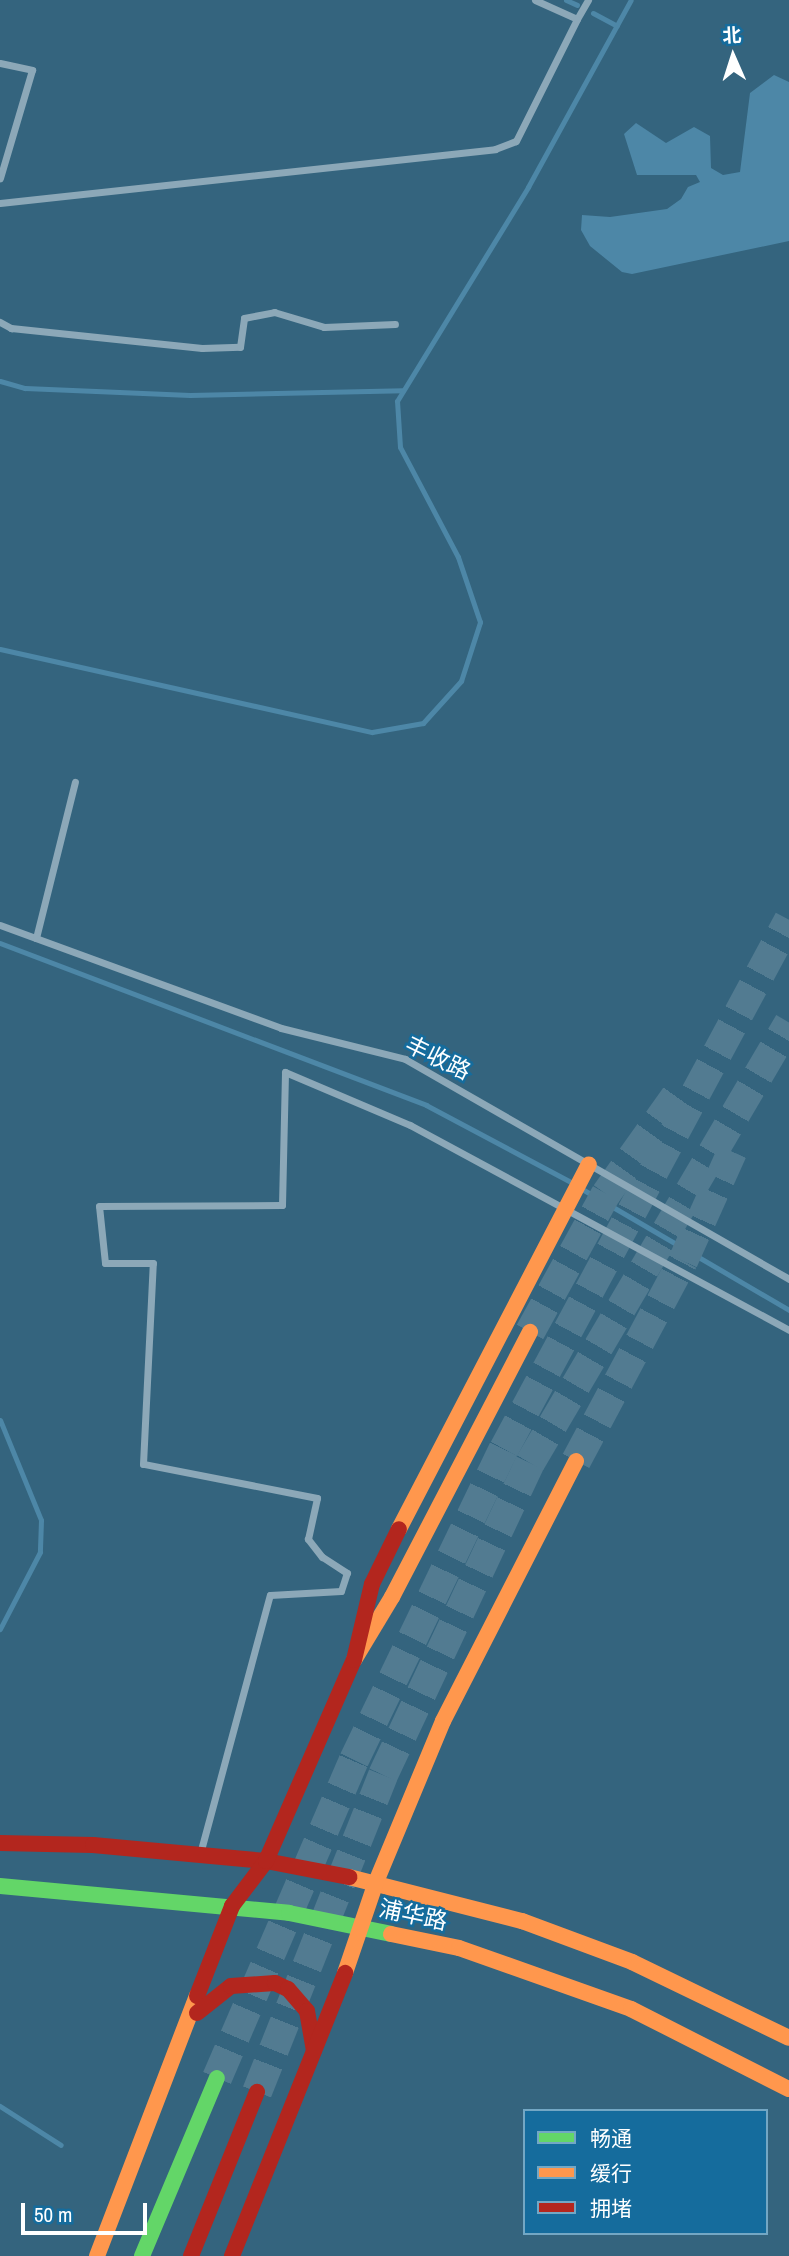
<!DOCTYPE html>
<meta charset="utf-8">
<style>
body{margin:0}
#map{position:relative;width:789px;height:2256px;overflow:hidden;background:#34647e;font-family:"Archivo Narrow","Noto Sans SC",sans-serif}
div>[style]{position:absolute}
.water>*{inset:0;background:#4d87a7}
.stream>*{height:5px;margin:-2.5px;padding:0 2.5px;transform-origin:2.5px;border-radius:2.5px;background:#4d87a7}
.highway-tunnel>*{height:30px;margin-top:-15px;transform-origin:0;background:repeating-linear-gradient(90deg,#527b91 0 30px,transparent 0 45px)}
.street>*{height:7px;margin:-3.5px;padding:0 3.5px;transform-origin:3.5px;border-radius:3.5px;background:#8ca8b8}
.fast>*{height:16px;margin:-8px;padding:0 8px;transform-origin:8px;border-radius:8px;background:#63d668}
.slow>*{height:16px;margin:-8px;padding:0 8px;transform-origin:8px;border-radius:8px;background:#ff974d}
.jam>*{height:16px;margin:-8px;padding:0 8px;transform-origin:8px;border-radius:8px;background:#b3261e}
span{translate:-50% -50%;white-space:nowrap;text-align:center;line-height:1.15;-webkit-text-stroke:5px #156c9d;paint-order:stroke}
.street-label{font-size:23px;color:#fff}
.legend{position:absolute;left:523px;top:2109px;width:245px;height:126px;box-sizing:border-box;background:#156c9d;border:2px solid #73a7c4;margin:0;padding:9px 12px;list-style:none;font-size:21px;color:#fff}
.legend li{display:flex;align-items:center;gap:14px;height:35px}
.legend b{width:35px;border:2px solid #73a7c4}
.north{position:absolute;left:698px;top:21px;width:70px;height:70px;-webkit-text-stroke:5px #156c9d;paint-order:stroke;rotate:357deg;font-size:19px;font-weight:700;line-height:28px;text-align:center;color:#fff}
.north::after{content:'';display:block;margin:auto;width:24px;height:32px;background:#fff;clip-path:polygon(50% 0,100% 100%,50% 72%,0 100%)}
.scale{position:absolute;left:21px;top:2203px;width:126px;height:32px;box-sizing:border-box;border:4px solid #fff;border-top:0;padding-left:9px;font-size:21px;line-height:24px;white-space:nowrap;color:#fff;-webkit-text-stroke:5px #156c9d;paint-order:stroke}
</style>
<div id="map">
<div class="water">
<div style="clip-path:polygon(774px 75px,789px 82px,789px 241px,632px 274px,622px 272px,590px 246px,581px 230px,582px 215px,610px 217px,667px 209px,681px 199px,688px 187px,700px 182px,696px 175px,637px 175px,624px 134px,636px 123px,666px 143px,694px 127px,710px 136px,711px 168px,723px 175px,740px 172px,750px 93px)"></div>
</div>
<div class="stream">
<div style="left:566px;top:0;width:12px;rotate:24deg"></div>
<div style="left:593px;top:13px;width:27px;rotate:28deg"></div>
<div style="left:0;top:381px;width:26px;rotate:16deg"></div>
<div style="left:25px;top:388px;width:165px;rotate:2.4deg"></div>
<div style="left:190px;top:395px;width:213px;rotate:-1.3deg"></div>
<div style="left:0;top:649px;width:381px;rotate:12.6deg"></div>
<div style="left:372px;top:732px;width:52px;rotate:-10deg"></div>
<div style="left:423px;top:723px;width:57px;rotate:-47.9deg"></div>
<div style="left:461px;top:681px;width:62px;rotate:-72.1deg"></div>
<div style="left:480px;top:622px;width:69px;rotate:-108.7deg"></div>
<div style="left:458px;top:557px;width:124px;rotate:-117.8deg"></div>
<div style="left:400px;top:447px;width:46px;rotate:-93.7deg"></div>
<div style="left:397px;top:401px;width:251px;rotate:-58.5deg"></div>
<div style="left:528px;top:187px;width:213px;rotate:-61.2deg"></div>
<div style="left:0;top:943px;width:456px;rotate:20.8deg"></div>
<div style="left:426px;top:1105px;width:164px;rotate:28deg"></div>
<div style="left:582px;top:1189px;width:240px;rotate:30.3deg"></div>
<div style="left:0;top:1420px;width:108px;rotate:67.7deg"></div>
<div style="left:41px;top:1520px;width:32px;rotate:92deg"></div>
<div style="left:40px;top:1552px;width:87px;rotate:117.5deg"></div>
<div style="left:0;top:2106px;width:72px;rotate:32.6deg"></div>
</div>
<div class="highway-tunnel">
<div style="left:530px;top:1332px;width:158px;rotate:-61.2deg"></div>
<div style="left:606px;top:1194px;width:124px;rotate:-54.5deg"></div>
<div style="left:576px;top:1461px;width:227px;rotate:-61.9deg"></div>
<div style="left:683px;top:1261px;width:120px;rotate:-65.8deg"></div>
<div style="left:217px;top:2078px;width:346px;rotate:-66.7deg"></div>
<div style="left:354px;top:1760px;width:345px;rotate:-64.3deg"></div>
<div style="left:504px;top:1449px;width:601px;rotate:-61.69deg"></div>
<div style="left:257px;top:2092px;width:341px;rotate:-68.3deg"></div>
<div style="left:383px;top:1775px;width:345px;rotate:-64.8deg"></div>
<div style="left:530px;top:1463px;width:511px;rotate:-59.52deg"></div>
</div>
<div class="street">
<div style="left:535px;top:0;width:46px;rotate:24.3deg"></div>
<div style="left:577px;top:19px;width:22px;rotate:-60deg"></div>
<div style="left:0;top:63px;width:33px;rotate:12deg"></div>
<div style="left:32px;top:70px;width:113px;rotate:106.5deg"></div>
<div style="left:0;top:203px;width:498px;rotate:-6.2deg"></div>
<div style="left:495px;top:149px;width:22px;rotate:-21deg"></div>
<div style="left:516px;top:141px;width:136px;rotate:-63.4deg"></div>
<div style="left:0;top:322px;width:13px;rotate:29deg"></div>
<div style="left:11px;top:328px;width:192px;rotate:6deg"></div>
<div style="left:202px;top:348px;width:38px;rotate:-2deg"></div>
<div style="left:240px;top:347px;width:29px;rotate:-82deg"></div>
<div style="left:244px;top:318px;width:31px;rotate:-11deg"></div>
<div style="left:274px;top:312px;width:52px;rotate:16.7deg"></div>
<div style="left:324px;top:327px;width:71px;rotate:-2.4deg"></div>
<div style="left:0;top:925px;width:299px;rotate:20.1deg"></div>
<div style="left:281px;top:1028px;width:128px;rotate:14deg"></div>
<div style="left:405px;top:1059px;width:443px;rotate:29.8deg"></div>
<div style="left:36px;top:938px;width:161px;rotate:-76deg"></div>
<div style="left:201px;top:1850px;width:264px;rotate:-74.9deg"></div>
<div style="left:270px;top:1595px;width:71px;rotate:-3.2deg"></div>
<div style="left:341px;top:1591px;width:19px;rotate:-72deg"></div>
<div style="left:347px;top:1573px;width:30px;rotate:-147deg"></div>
<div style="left:322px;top:1557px;width:23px;rotate:-128deg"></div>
<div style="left:308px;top:1539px;width:42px;rotate:-77.6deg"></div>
<div style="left:317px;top:1498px;width:177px;rotate:-168.9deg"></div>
<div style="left:143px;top:1464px;width:201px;rotate:-87.2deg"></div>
<div style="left:153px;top:1263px;width:48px;rotate:180deg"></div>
<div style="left:105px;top:1263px;width:57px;rotate:-96deg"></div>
<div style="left:99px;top:1206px;width:183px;rotate:-0.3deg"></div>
<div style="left:282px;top:1205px;width:133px;rotate:-88.7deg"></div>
<div style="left:285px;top:1072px;width:136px;rotate:23deg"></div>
<div style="left:410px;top:1125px;width:431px;rotate:28.4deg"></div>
</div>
<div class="fast">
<div style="left:0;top:1886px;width:290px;rotate:5.3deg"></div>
<div style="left:289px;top:1913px;width:104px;rotate:11.6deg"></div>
<div style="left:142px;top:2256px;width:193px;rotate:-67.2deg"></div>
</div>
<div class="slow">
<div style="left:399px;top:1529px;width:411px;rotate:-62.5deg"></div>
<div style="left:354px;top:1660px;width:74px;rotate:-58.9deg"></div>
<div style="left:392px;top:1597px;width:299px;rotate:-62.5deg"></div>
<div style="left:349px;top:1877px;width:179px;rotate:14.3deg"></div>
<div style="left:522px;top:1921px;width:117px;rotate:20.4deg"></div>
<div style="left:632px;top:1962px;width:174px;rotate:25.8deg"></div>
<div style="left:376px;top:1882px;width:174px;rotate:-67.4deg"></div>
<div style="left:443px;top:1721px;width:292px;rotate:-62.9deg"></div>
<div style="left:391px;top:1934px;width:69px;rotate:11.6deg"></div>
<div style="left:459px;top:1948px;width:182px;rotate:19.5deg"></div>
<div style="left:631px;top:2009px;width:177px;rotate:26.9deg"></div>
<div style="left:345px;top:1973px;width:96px;rotate:-71.2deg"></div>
<div style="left:97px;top:2256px;width:279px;rotate:-69deg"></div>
</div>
<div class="jam">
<div style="left:0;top:1843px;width:93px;rotate:1.2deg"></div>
<div style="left:93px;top:1845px;width:174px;rotate:5.3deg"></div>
<div style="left:266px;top:1861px;width:85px;rotate:10.9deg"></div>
<div style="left:197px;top:1996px;width:97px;rotate:-68.7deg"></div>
<div style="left:232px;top:1906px;width:56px;rotate:-52.9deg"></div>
<div style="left:266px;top:1861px;width:219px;rotate:-66.4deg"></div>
<div style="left:354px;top:1660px;width:78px;rotate:-76.7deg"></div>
<div style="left:372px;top:1584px;width:61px;rotate:-63.9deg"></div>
<div style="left:197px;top:2013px;width:43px;rotate:-38.5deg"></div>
<div style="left:231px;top:1986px;width:44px;rotate:-3.9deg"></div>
<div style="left:275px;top:1983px;width:14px;rotate:25deg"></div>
<div style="left:288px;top:1989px;width:29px;rotate:49deg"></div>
<div style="left:307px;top:2011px;width:40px;rotate:80deg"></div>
<div style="left:191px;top:2256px;width:177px;rotate:-68.1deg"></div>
<div style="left:232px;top:2256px;width:305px;rotate:-68.2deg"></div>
</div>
<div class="street-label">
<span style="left:438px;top:1058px;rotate:26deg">丰收路</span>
<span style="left:413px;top:1915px;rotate:12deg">浦华路</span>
</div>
<ul class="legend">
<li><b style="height:9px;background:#63d668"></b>畅通</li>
<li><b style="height:9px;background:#ff974d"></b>缓行</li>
<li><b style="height:9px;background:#b3261e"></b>拥堵</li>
</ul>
<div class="north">北</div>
<div class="scale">50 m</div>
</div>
